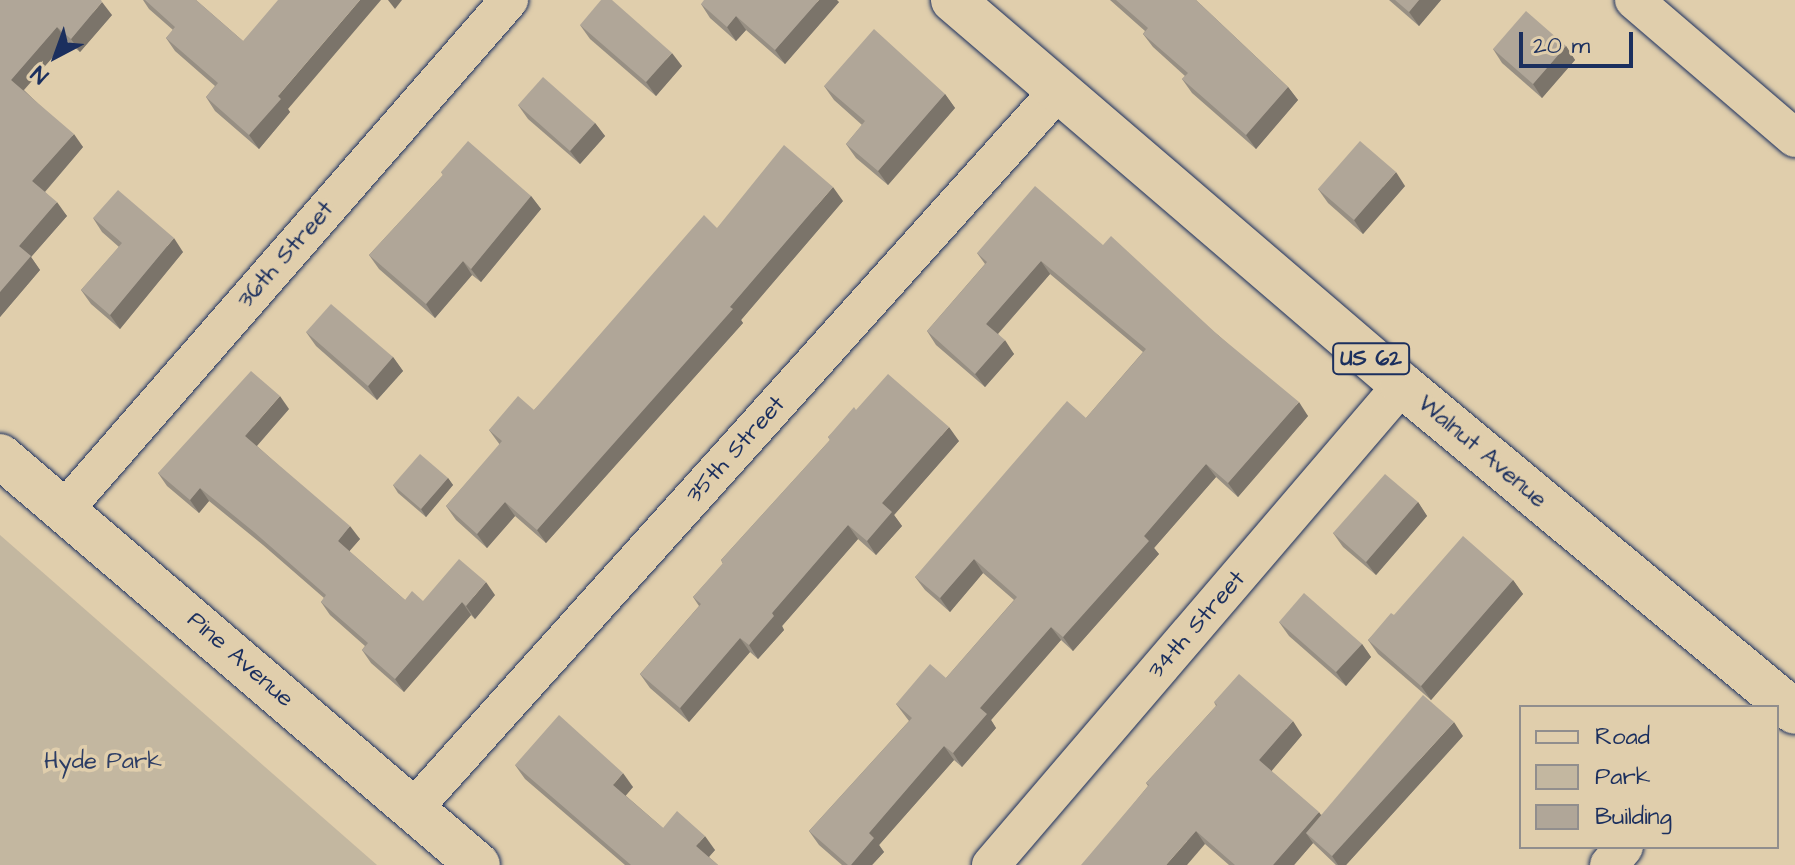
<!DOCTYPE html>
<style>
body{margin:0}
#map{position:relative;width:1795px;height:865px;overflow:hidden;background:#e0ceac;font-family:"Architects Daughter",sans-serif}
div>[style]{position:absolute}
.green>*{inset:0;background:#c3b7a0}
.roads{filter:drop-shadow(0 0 2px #1b2f5e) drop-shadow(0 0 2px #1b2f5e)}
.minor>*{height:38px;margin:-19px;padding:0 19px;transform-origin:19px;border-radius:19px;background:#e0ceac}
.secondary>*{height:44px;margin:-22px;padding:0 22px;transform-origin:22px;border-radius:22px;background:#e0ceac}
.primary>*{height:44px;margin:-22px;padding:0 22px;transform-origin:22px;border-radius:22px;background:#e0ceac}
.wall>*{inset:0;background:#978f83}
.shaded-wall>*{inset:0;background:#7b746a}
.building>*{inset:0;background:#b0a698}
span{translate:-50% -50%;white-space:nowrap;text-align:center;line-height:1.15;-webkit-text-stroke:7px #e0ceac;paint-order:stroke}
.shield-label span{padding:2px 6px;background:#e0ceac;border:2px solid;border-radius:6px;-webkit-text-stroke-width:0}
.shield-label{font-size:22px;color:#1b2f5e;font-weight:700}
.street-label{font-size:24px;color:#1b2f5e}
.park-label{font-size:24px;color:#2c3d65}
.legend{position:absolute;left:1519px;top:705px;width:260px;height:144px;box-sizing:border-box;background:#e0ceac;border:2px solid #918e8d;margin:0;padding:10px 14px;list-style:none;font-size:24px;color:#1b2f5e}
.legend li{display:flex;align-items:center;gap:16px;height:40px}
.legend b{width:40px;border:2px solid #918e8d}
.north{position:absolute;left:16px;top:16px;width:80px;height:80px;-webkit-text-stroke:6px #e0ceac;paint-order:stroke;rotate:221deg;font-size:22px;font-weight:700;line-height:32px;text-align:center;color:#1b2f5e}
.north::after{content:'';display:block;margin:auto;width:28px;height:36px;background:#1b2f5e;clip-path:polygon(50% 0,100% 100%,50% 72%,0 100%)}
.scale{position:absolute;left:1519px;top:32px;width:114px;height:36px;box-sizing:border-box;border:4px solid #1b2f5e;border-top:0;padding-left:10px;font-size:24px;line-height:28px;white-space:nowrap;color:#1b2f5e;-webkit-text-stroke:6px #e0ceac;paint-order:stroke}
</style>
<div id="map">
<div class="green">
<div style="clip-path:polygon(0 535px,377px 865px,0 865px)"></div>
</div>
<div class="roads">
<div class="minor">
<div style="left:1634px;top:0;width:212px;rotate:40.6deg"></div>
<div style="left:64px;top:510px;width:677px;rotate:-48.89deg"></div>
<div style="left:413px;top:809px;width:967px;rotate:-48.06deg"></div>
<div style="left:991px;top:865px;width:632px;rotate:-49.43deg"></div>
<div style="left:1609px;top:865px;width:23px;rotate:-50deg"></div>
</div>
<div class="secondary">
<div style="left:0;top:456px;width:629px;rotate:40.55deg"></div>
</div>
<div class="primary">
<div style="left:953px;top:0;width:591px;rotate:40.61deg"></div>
<div style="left:1402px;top:385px;width:511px;rotate:39.76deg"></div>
</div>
</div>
<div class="wall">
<div style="clip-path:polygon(0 0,112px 15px,80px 52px,67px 41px,24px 90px,83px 147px,45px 192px,67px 216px,31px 257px,40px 270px,0 317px)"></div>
<div style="clip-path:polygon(143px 0,196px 0,243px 41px,290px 112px,259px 149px,215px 111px,206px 97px,215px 86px,175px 51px,166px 38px,173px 30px,149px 9px)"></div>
<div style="clip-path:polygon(1110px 0,1196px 0,1288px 87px,1298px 100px,1256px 149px,1192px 93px,1182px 79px,1185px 76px,1153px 47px,1143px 34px,1145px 31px)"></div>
<div style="clip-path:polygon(1389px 0,1441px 0,1419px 26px)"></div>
<div style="clip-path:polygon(839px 2px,785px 64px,746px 30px,736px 41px,710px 18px,701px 4px)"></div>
<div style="clip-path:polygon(580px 25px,682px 66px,656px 96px,590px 39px)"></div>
<div style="clip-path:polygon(1566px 46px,1575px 60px,1542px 98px,1502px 63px,1493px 49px)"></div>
<div style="clip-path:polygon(824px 86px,945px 94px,955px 108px,888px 185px,856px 158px,846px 144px,862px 125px,834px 100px)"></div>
<div style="clip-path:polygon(518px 105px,595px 123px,605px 136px,580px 164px,528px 119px)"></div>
<div style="clip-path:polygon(441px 172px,531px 196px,541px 209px,481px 282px,472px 275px,435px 318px,379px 269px,369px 255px,443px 175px)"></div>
<div style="clip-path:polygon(1405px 186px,1363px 234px,1328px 203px,1318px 189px)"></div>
<div style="clip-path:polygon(843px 201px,741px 320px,743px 323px,546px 543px,515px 516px,487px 548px,456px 520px,446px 506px,500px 445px,489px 430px,534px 410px,717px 228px)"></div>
<div style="clip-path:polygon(93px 218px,183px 252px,120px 329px,91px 304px,81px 290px,119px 247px,102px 232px)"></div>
<div style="clip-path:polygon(1103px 245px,1218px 335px,1308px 416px,1238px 497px,1216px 477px,1154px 548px,1159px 554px,1073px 651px,1061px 640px,991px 720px,996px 728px,962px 767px,954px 760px,879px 845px,884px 852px,872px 865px,842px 865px,819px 845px,809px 831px,909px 721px,896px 704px,946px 678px,1014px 600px,983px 573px,950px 612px,925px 590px,915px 577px,1086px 418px,1143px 352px,1050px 274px,998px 334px,1014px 354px,985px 387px,936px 345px,927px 331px,985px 264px,977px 253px)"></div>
<div style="clip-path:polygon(306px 332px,393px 357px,403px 371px,377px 400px,316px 346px)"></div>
<div style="clip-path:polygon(289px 409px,257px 446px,360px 539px,349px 551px,405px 600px,423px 601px,495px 595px,475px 619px,471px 615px,404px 692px,371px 663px,362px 650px,365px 646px,330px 615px,321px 602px,324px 598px,263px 545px,209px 501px,199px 513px,167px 486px,158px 473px)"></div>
<div style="clip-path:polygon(856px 410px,959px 441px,894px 515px,902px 526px,876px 555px,858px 539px,782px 626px,784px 630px,758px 659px,750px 652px,689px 722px,650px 688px,640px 674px,699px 606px,693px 597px,723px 564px,721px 560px,830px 440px,828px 437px)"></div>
<div style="clip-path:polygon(448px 478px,453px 485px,426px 517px,398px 493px,393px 485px)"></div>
<div style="clip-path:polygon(1418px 502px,1427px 516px,1376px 575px,1343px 547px,1333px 533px)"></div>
<div style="clip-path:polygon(1513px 580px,1523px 594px,1431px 700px,1378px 654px,1368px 640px,1394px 615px)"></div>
<div style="clip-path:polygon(1279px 622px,1362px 644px,1371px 657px,1346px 686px,1289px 636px)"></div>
<div style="clip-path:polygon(1214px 702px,1302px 735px,1271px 771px,1321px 815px,1463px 736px,1346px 865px,1336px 865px,1313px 843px,1294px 865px,1229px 865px,1205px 844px,1113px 829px,1148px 786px,1146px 783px,1216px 706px)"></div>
<div style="clip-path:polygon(515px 765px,633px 787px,625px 795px,663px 828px,715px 850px,709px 857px,718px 865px,625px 865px,525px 779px)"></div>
</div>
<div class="shaded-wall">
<div style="clip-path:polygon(360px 0,381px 0,288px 109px,290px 112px,259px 149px,249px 135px,278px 96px)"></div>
<div style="clip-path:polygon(388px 0,402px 0,395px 9px)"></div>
<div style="clip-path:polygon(819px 0,837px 0,839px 2px,785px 64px,775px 50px)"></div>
<div style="clip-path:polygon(1419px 0,1441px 0,1419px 26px,1409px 12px)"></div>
<div style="clip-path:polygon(102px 2px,112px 15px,80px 52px,71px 39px)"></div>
<div style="clip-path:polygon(736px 16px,746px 30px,736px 41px,727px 27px)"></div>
<div style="clip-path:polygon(57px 27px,67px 41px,21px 93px,11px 80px)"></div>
<div style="clip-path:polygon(1566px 46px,1575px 60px,1542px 98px,1533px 84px)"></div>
<div style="clip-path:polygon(672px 53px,682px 66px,656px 96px,646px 82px)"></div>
<div style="clip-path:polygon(1288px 87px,1298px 100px,1256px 149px,1246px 135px)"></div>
<div style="clip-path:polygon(945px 94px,955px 108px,888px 185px,878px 171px)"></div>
<div style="clip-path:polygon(595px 123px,605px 136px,580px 164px,570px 151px)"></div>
<div style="clip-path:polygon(74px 134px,83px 147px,42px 195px,32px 181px)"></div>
<div style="clip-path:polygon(1396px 172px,1405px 186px,1363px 234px,1354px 220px)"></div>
<div style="clip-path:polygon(833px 187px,843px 201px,741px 320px,743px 323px,546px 543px,537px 530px)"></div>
<div style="clip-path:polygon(531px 196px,541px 209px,481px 282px,471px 269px)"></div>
<div style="clip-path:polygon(57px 202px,67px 216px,31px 257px,40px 270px,0 317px,0 292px,19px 246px)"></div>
<div style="clip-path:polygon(174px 238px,183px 252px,120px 329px,110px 315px)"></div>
<div style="clip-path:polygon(463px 261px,472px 275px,435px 318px,426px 304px)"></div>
<div style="clip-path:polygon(1041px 261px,1050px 274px,995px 337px,986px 324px)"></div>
<div style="clip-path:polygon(1005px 340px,1014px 354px,985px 387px,975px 374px)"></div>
<div style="clip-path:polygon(393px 357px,403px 371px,377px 400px,368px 386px)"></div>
<div style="clip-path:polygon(280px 396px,289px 409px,254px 449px,245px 436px)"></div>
<div style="clip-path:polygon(1299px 402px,1308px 416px,1238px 497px,1228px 483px)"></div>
<div style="clip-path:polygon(949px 427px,959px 441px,894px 515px,902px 526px,876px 555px,867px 541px,882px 503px)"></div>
<div style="clip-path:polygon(1206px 464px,1216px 477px,1154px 548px,1159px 554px,1073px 651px,1063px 637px,1144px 536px)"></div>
<div style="clip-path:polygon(448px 478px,453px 485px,426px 517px,421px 509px)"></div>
<div style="clip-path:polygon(200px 488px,209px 501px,199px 513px,190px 500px)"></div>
<div style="clip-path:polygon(505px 502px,515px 516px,487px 548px,477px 534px)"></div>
<div style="clip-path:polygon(1418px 502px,1427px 516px,1376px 575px,1366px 562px)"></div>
<div style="clip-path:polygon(848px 525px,858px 539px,782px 626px,784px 630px,758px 659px,749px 645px,772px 613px)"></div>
<div style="clip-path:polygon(350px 526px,360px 539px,347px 554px,338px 541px)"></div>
<div style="clip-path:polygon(974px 559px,983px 573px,950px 612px,940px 598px)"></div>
<div style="clip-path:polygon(1513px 580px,1523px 594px,1431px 700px,1421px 686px)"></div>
<div style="clip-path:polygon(486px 582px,495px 595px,475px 619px,466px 606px)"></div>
<div style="clip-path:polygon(462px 602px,471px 615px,404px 692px,395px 679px)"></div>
<div style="clip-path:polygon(1051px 627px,1061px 640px,991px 720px,996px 728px,962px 767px,953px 753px,980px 708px)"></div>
<div style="clip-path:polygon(740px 638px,750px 652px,689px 722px,680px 708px)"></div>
<div style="clip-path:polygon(1362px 644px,1371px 657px,1346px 686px,1336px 672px)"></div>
<div style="clip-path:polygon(1293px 721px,1302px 735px,1269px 774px,1259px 760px)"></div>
<div style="clip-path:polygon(1454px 722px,1463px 736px,1346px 865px,1338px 865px,1332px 856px)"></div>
<div style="clip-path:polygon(944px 746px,954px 760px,879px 845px,884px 852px,872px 865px,851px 865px,869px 833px)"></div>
<div style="clip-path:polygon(623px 773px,633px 787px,623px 799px,613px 785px)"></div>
<div style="clip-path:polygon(1319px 812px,1328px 826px,1306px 833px,1313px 843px,1294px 865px,1273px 865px)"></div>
<div style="clip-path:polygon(1196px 831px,1205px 844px,1187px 865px,1166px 865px)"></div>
<div style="clip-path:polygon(705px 836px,715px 850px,706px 860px,696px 846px)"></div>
</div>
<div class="building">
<div style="clip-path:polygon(0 0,101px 0,102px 2px,71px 39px,57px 27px,11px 80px,74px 134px,32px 181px,57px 202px,19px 246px,31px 256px,0 292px)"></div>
<div style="clip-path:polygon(145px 0,196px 0,243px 41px,278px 0,360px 0,278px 96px,281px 99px,249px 135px,206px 97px,218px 83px,166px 38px,175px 27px)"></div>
<div style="clip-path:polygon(601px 0,612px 0,672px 53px,646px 82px,580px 25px)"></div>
<div style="clip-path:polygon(704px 0,819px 0,775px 50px,736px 16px,727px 27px,701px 4px)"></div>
<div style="clip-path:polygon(1116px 0,1196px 0,1288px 87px,1246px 135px,1182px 79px,1188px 73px,1143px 34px,1148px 28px)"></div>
<div style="clip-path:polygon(1395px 0,1419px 0,1409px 12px)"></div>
<div style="clip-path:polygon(1526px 11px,1566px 46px,1533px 84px,1493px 49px)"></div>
<div style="clip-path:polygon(874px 29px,945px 94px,878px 171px,846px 144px,865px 121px,824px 86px)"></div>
<div style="clip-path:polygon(543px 77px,595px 123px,570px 151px,518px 105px)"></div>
<div style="clip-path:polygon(468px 141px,531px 196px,471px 269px,463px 261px,426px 304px,369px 255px,443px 175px,441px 172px)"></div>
<div style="clip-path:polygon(1360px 141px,1396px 172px,1354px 220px,1318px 189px)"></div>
<div style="clip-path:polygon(784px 145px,833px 187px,730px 307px,733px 309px,537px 530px,505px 502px,477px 534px,446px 506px,502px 441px,489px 430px,518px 396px,534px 410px,704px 215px,717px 228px)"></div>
<div style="clip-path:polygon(1035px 186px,1103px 245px,1111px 236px,1218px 335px,1299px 402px,1228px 483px,1206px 464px,1144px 536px,1149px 541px,1063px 637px,1051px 627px,980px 708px,987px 714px,953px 753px,944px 746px,869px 833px,874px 838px,851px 865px,848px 865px,809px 831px,912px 718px,896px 704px,930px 664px,946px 678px,1017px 597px,974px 559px,940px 598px,915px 577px,1067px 401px,1086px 418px,1146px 349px,1041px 261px,986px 324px,1005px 340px,975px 374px,927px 331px,987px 262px,977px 253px)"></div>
<div style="clip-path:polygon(118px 190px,174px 238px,110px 315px,81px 290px,122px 243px,93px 218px)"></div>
<div style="clip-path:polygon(331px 304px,393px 357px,368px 386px,306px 332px)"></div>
<div style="clip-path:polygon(251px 371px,280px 396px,245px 436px,350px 526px,338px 541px,405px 600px,412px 591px,423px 601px,459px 559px,486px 582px,466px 606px,462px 602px,395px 679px,362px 650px,368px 643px,321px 602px,326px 595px,254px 532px,200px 488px,190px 500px,158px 473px)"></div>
<div style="clip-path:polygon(888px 374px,949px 427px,882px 503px,892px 512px,867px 541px,848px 525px,772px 613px,774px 616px,749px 645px,740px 638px,680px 708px,640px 674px,701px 604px,693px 597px,723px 563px,721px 560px,830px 440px,828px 437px,854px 407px,856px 410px)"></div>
<div style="clip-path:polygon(420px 454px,448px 478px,421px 509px,393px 485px)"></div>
<div style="clip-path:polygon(1385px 474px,1418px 502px,1366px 562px,1333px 533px)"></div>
<div style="clip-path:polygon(1463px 536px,1513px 580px,1421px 686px,1368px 640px,1391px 613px,1394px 615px)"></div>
<div style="clip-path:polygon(1304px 593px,1362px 644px,1336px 672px,1279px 622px)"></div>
<div style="clip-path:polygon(1239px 674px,1293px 721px,1259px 760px,1319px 812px,1273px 865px,1235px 865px,1196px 831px,1166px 865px,1081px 865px,1149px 785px,1146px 783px,1217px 705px,1214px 702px)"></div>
<div style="clip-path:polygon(1423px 695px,1454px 722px,1332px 856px,1306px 833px)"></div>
<div style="clip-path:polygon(559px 715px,623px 773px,613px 785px,663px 828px,677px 811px,705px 836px,696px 846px,718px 865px,631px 865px,515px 765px)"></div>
</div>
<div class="shield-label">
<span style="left:1371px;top:359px">US 62</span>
</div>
<div class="street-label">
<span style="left:286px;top:255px;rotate:-49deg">36th Street</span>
<span style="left:736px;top:450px;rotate:-48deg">35th Street</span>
<span style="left:1482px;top:452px;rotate:40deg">Walnut Avenue</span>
<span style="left:1197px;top:625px;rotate:-49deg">34th Street</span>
<span style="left:240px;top:660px;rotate:41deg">Pine Avenue</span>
</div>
<div class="park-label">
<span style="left:103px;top:762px">Hyde Park</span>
</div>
<ul class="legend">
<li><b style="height:10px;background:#e0ceac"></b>Road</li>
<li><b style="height:22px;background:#c3b7a0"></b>Park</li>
<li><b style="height:22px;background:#b0a698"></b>Building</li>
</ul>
<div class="north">N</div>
<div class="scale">20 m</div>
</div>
